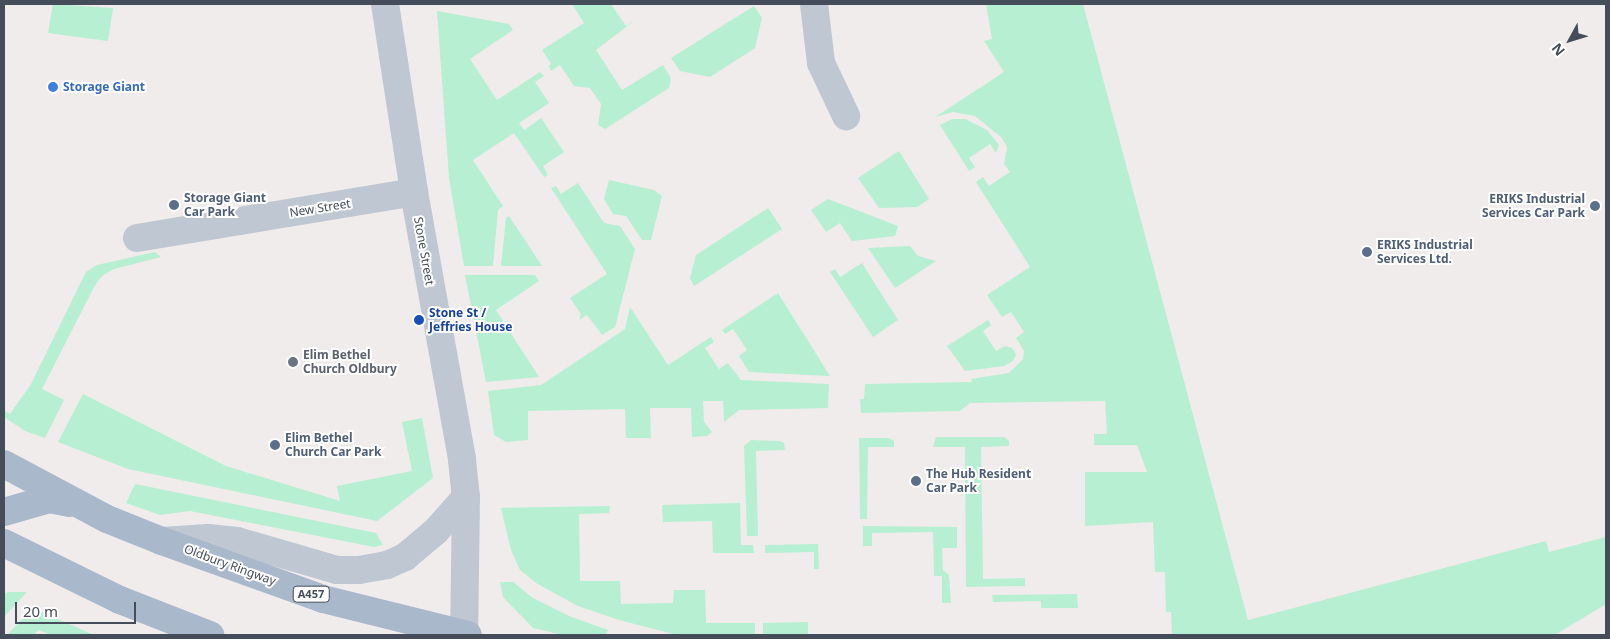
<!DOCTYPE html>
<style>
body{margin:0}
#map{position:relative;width:1610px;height:639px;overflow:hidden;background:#efeceb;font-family:"Noto Sans",sans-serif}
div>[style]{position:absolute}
.green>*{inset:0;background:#b7efd2}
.minor>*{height:28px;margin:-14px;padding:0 14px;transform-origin:14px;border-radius:14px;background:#bec7d2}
.tertiary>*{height:28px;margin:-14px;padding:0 14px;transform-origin:14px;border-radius:14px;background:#bec7d2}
.primary>*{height:28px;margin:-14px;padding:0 14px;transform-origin:14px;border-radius:14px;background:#aab8cc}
.dots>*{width:14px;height:14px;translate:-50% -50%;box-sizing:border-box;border:2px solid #fff;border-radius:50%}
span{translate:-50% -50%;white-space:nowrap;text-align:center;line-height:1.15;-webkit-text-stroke:4px #fff;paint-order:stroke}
.shield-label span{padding:1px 4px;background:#fff;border:1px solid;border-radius:4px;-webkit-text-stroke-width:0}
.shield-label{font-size:11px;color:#444d59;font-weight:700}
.shop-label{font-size:12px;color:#366cbe;font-weight:700}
.left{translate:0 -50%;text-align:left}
.service-label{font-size:12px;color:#4e5e75;font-weight:700}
.right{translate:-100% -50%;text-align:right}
.street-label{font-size:12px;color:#444d59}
.transit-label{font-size:12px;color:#164399;font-weight:700}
.worship-label{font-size:12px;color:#5b616d;font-weight:700}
.frame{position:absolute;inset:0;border:5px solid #444d59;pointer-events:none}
.north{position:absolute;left:1545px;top:15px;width:50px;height:50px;-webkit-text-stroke:4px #fff;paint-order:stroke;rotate:231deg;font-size:14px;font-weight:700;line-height:20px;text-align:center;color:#444d59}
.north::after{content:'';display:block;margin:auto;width:18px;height:22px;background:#444d59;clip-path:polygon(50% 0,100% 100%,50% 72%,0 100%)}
.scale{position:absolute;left:15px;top:602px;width:121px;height:22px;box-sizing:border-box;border:2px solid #444d59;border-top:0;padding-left:6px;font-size:15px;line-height:18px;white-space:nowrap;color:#444d59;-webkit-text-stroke:4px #fff;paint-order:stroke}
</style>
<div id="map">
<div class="green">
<div style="clip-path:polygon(53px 4px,113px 8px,108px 41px,48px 33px)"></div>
<div style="clip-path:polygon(572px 4px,611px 4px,626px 26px,634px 21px,596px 50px,622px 90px,663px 65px,671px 78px,669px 88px,605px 129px,598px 125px,601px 104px,590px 88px,574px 86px,560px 65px,551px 71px,549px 66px,551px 64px,542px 50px,584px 23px)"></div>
<div style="clip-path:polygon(986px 4px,1083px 4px,1248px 620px,1546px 541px,1549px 552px,1606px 537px,1606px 604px,1555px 635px,1172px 635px,1171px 612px,1166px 612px,1165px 572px,1155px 572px,1153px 522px,1085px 526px,1085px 472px,1147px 472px,1137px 445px,1094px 445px,1094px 434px,1107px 434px,1105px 401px,970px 403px,960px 411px,861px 413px,860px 399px,864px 399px,865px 384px,972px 382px,971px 379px,1009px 373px,1023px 359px,1024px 351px,1016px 338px,1024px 332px,1011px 312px,1002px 317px,987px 295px,1030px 267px,976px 182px,983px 177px,989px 186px,1010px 172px,1004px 164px,1007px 147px,1001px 137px,975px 116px,953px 112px,935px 117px,1004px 72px,984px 41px,992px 39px)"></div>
<div style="clip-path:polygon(754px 6px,762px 18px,755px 48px,710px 77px,680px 71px,671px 58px)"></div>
<div style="clip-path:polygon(437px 11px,509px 24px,513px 30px,470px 59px,497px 100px,540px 72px,544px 76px,535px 82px,549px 103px,519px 123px,524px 130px,541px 118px,564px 152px,543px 166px,548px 175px,544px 177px,514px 133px,473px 160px,503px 206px,498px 210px,493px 266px,464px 266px,449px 178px)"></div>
<div style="clip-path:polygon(952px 119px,965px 119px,987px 130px,999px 145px,996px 153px,990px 144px,969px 158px,975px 167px,969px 171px,940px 125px)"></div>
<div style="clip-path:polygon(899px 151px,929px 199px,917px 207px,879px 208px,858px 178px)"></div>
<div style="clip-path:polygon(609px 180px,654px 190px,662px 196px,651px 240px,642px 240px,626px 216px,613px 214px,604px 199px)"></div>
<div style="clip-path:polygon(578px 183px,604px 223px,620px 226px,635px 249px,615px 327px,602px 335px,587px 315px,579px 320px,581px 314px,570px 298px,607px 274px,551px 188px,556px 186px,561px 194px)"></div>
<div style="clip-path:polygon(828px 199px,898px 226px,895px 236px,852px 241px,840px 223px,826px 232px,811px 210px)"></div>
<div style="clip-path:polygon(768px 208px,782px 229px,694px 286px,690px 278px,696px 255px)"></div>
<div style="clip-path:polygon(509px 216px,542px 266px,501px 266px,506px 218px)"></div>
<div style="clip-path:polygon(910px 246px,918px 256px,936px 261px,895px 288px,868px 248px)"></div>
<div style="clip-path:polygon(155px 252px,161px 257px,114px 269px,102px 276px,94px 287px,42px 389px,64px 400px,45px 438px,25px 431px,4px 417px,4px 410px,10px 414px,31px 384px,86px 272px,97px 265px)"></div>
<div style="clip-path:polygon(862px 263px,898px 320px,873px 337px,830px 272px,835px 269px,840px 277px)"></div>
<div style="clip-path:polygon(465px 275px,535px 275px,539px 281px,496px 310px,539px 377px,486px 382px)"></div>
<div style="clip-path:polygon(778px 293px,830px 376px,749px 372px,739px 356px,747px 350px,733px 329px,725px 334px,722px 330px)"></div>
<div style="clip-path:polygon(630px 307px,668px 365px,711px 337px,714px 342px,705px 348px,719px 369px,728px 363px,741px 380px,829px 384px,828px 408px,739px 410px,724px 422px,723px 401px,703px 401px,704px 422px,712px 432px,707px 436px,692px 437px,691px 408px,650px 408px,651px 438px,626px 438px,625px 409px,528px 411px,528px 440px,506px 442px,494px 435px,488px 391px,541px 385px,625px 329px)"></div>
<div style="clip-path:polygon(988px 320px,991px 325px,983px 331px,996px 351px,1005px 346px,1012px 348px,1016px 355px,1013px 361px,1004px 366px,965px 371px,947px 346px)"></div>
<div style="clip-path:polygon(83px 394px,226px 466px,340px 501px,337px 486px,412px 471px,402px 422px,422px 418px,433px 478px,377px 521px,128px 469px,58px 442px)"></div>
<div style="clip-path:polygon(936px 437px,1004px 437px,1009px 441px,1009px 446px,981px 447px,983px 579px,1025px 578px,1025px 586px,966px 587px,965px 447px,933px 447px)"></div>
<div style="clip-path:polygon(859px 438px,889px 438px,894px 441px,894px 447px,868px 447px,867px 519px,860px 519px)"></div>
<div style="clip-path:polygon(751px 440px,780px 441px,784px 443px,785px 450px,756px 451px,758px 536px,747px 536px,744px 446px)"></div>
<div style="clip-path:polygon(135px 484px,376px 533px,383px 545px,374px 547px,190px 511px,160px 515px,126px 503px)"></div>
<div style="clip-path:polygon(740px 503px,741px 545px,753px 545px,754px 553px,713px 553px,712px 521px,663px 522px,662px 505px)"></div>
<div style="clip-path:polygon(610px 506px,609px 513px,579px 514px,580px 581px,620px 581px,621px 604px,673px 603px,674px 590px,705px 590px,706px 623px,755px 623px,755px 635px,677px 635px,619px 620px,578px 606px,536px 583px,520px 570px,511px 550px,501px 508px)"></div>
<div style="clip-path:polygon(863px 526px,957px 527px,957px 548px,942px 548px,943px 570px,949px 575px,951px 603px,942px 603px,942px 576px,934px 576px,933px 532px,872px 533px,872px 546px,863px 546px)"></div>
<div style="clip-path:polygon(818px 544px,819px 569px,814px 569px,814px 552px,765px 553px,765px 545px)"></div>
<div style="clip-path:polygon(500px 582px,513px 582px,533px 598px,569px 616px,608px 630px,606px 635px,563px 635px,533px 628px,503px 597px)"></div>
<div style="clip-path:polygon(8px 592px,27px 592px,4px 617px,4px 594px)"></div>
<div style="clip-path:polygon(1077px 594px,1078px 608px,1041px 608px,1041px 601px,993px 602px,992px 595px)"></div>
<div style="clip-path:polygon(33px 608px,94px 635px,51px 635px,38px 630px,34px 635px,7px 635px)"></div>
<div style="clip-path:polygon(808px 622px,808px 635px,763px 635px,763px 623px)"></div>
</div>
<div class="minor">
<div style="left:814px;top:4px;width:59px;rotate:83.2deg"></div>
<div style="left:821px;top:63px;width:59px;rotate:64.7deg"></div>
<div style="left:137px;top:238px;width:281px;rotate:-9.4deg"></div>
</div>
<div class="tertiary">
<div style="left:385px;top:4px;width:190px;rotate:81.2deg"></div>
<div style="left:414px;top:192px;width:272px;rotate:79.8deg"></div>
<div style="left:462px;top:460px;width:37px;rotate:84deg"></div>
<div style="left:466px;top:497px;width:137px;rotate:90.8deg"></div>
<div style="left:162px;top:541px;width:46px;rotate:-3.7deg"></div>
<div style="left:208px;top:538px;width:29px;rotate:6deg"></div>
<div style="left:237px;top:541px;width:104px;rotate:16.2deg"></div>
<div style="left:337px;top:570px;width:22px"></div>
<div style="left:359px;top:570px;width:28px;rotate:-10deg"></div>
<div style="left:387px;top:565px;width:20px;rotate:-24deg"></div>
<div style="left:405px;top:557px;width:40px;rotate:-40deg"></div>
<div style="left:436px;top:531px;width:45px;rotate:-48.6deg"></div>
</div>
<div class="primary">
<div style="left:4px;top:464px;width:117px;rotate:28.1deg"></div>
<div style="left:107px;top:519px;width:59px;rotate:21.8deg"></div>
<div style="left:162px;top:541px;width:171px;rotate:19.8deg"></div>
<div style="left:323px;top:599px;width:149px;rotate:13.9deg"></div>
<div style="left:4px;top:512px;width:47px;rotate:-16.1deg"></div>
<div style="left:49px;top:499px;width:21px;rotate:11deg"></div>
<div style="left:4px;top:543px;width:129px;rotate:26.2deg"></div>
<div style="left:120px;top:600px;width:97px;rotate:21.3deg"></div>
</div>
<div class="dots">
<div style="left:53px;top:87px;background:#3f7fe0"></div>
<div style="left:174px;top:205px;background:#5c6f8a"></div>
<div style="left:1595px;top:206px;background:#5c6f8a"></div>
<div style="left:1367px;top:252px;background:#5c6f8a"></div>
<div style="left:419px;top:320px;background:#1a4fb4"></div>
<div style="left:293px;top:362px;background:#6b7280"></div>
<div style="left:275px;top:445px;background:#5c6f8a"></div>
<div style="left:916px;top:481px;background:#5c6f8a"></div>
</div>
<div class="shield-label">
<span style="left:311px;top:594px">A457</span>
</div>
<div class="shop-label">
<span class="left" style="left:63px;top:87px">Storage Giant</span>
</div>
<div class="service-label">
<span class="left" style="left:184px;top:205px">Storage Giant<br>Car Park</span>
<span class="right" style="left:1585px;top:206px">ERIKS Industrial<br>Services Car Park</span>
<span class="left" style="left:1377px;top:252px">ERIKS Industrial<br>Services Ltd.</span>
<span class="left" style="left:285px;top:445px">Elim Bethel<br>Church Car Park</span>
<span class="left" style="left:926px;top:481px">The Hub Resident<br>Car Park</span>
</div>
<div class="street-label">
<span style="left:320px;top:208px;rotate:-9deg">New Street</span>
<span style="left:424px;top:251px;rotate:80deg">Stone Street</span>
<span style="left:230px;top:565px;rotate:20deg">Oldbury Ringway</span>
</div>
<div class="transit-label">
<span class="left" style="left:429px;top:320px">Stone St /<br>Jeffries House</span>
</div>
<div class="worship-label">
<span class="left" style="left:303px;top:362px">Elim Bethel<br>Church Oldbury</span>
</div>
<div class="frame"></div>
<div class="north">N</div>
<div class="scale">20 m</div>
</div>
